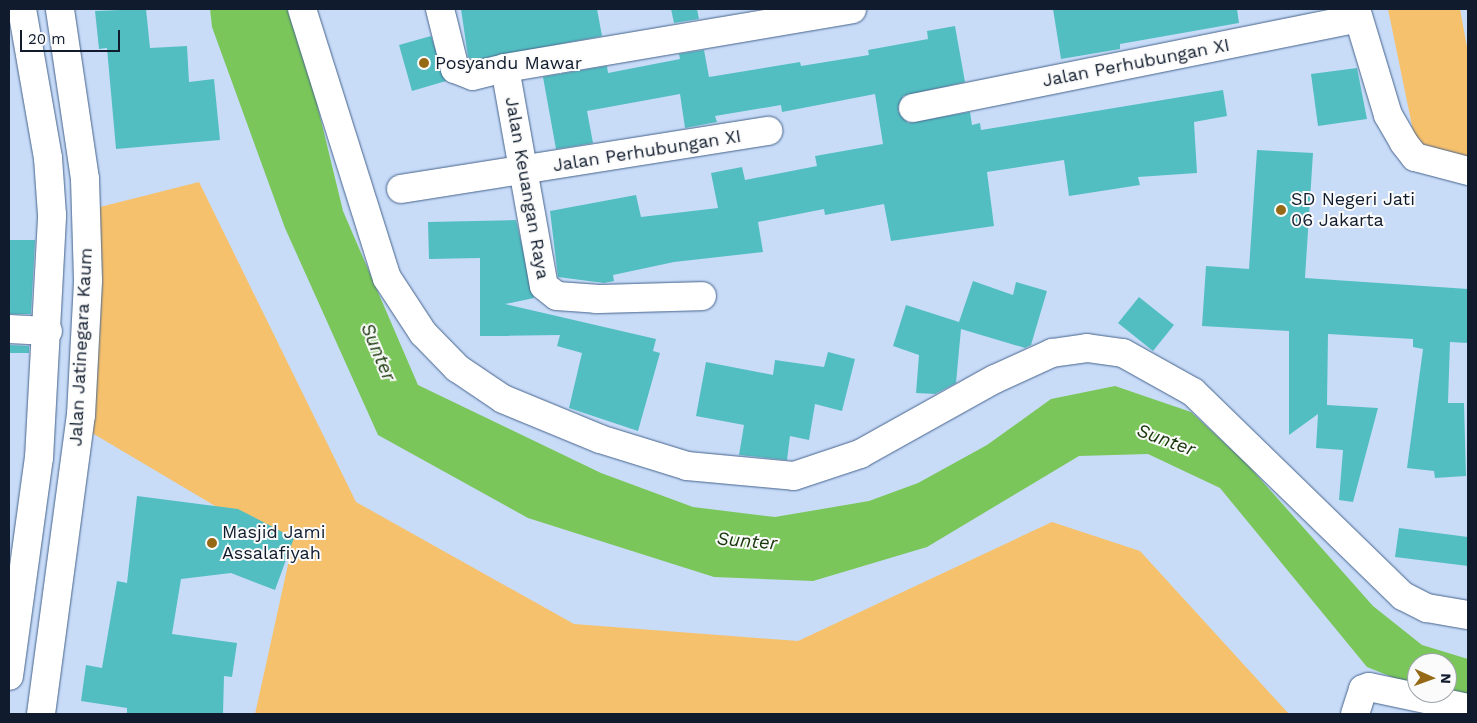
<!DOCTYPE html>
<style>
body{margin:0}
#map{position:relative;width:1477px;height:723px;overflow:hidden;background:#c8dcf8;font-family:"Work Sans",sans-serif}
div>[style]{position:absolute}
.green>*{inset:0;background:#f6c16c}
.water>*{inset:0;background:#7ac65a}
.building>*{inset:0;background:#53bec1}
.roads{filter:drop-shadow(0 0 1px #46638c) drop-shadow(0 0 1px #46638c)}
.minor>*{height:28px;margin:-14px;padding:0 14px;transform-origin:14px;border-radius:14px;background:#fff}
.dots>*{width:14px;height:14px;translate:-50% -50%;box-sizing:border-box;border:2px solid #fbfbfb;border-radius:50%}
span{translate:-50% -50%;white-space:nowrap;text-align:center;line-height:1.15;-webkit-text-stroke:4px #fbfbfb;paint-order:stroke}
.poi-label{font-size:18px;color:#101c2d}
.left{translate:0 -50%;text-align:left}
.street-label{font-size:18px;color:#101c2d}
.water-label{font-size:19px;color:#1a380d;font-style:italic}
.frame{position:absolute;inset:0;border:10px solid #101c2d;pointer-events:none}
.north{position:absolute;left:1407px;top:653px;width:50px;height:50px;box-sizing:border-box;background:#fbfbfb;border:1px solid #9da2a9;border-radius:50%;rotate:92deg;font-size:14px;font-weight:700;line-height:20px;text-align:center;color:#101c2d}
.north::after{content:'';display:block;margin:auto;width:18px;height:22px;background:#956915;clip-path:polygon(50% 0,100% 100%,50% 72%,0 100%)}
.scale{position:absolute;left:20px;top:30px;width:100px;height:22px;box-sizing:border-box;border:2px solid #101c2d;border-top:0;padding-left:6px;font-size:15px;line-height:18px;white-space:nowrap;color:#101c2d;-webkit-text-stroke:4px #fbfbfb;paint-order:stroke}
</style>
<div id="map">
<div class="green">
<div style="clip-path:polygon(1388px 9px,1460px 9px,1468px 53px,1468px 161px,1417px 150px)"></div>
<div style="clip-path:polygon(199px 182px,356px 502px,574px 624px,798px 641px,1052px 522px,1140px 551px,1289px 714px,255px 714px,291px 551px,82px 427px,96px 208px)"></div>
</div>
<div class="water">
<div style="clip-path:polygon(210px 9px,294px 9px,343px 211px,418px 385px,601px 473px,693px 507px,775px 517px,869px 501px,918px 483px,987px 445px,1051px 399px,1115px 386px,1191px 412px,1247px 464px,1373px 606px,1422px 645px,1468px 659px,1468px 697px,1447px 693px,1447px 663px,1417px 663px,1417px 687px,1367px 667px,1220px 488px,1148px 454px,1079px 456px,927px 547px,813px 581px,714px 577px,528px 518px,378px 435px,285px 228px,212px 27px)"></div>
</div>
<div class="building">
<div style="clip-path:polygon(146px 9px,150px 48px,187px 46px,189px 82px,214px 79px,220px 140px,116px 149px,107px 48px,99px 49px,95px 11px)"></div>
<div style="clip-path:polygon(461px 9px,597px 9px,602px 36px,474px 60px,468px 57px)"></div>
<div style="clip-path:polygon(671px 9px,697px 9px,699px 19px,674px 23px)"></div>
<div style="clip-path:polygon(1053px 9px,1237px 9px,1239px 23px,1120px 44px,1120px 49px,1061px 59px)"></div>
<div style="clip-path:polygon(955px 26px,965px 82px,903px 96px,898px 111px,908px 123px,970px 112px,972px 125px,980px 123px,981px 130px,1223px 90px,1227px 116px,1194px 122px,1197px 173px,1138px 177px,1140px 185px,1069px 196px,1064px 160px,987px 172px,994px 226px,891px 241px,884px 204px,825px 215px,824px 209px,758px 222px,763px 252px,674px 262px,613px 275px,614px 281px,604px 283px,558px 277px,550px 211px,636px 195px,641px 217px,718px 208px,711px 173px,742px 167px,745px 180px,817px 166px,815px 156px,883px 144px,875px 94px,782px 112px,781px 105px,715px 116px,717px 122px,685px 128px,680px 94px,587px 111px,593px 143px,556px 149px,543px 77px,607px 66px,608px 73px,680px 59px,679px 54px,704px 50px,709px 77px,800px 62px,801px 66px,869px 55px,868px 50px,928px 39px,927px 31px)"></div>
<div style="clip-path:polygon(431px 36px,446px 81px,412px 91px,399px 45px)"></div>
<div style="clip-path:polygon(1357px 68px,1367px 119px,1318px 126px,1311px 74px)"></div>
<div style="clip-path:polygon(1257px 150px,1313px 153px,1305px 278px,1468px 289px,1468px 343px,1450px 342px,1448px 403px,1464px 403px,1466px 476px,1435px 478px,1434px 471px,1407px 468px,1423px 349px,1413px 347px,1413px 339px,1328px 334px,1327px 405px,1378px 408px,1353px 502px,1339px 500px,1343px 450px,1316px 448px,1318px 414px,1289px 435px,1289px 331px,1202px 326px,1206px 266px,1249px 269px)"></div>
<div style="clip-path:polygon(516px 220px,534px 298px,505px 304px,656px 339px,653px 351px,660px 353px,638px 431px,569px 408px,582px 353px,557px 346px,560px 335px,480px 336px,480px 258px,429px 259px,428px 222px)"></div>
<div style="clip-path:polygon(9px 240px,35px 240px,31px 314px,9px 314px)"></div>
<div style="clip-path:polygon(973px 281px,1013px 295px,1016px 282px,1047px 291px,1031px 345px,1025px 348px,961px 329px,956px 383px,935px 394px,916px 393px,919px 355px,893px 346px,906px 305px,959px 322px)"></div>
<div style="clip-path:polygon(1139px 297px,1174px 325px,1153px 351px,1118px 323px)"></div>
<div style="clip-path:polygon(9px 345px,29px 346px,29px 353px,9px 353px)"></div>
<div style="clip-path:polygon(828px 352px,855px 359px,842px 411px,815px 404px,809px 440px,790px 436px,787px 460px,739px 455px,744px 425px,696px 416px,706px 362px,773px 375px,775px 360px,824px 367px)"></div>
<div style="clip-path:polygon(137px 496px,238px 509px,294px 538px,275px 590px,231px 573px,181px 579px,172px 634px,237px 643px,232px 677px,224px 676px,223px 714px,127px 714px,127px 708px,81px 701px,86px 665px,102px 668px,117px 581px,127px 583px)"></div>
<div style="clip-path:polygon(1399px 528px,1468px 537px,1468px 566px,1395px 557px)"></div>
</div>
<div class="roads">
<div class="minor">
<div style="left:302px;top:9px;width:282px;rotate:72.5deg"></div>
<div style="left:387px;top:278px;width:66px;rotate:56.8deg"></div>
<div style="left:423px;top:333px;width:49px;rotate:45.8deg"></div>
<div style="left:457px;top:368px;width:55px;rotate:34deg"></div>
<div style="left:503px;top:399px;width:105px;rotate:22.4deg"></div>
<div style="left:600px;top:439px;width:91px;rotate:17.2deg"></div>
<div style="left:687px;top:466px;width:107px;rotate:5.3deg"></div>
<div style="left:794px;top:476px;width:70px;rotate:-18.4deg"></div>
<div style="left:860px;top:454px;width:154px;rotate:-29.1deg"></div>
<div style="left:995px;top:379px;width:63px;rotate:-24.5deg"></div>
<div style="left:1052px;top:353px;width:35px;rotate:-8deg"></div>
<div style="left:1087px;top:348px;width:36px;rotate:8deg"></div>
<div style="left:1123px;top:353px;width:80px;rotate:29.1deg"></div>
<div style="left:1193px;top:392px;width:293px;rotate:44.2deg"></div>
<div style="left:1403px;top:596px;width:27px;rotate:27deg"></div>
<div style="left:1427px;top:608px;width:42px;rotate:9.7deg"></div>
<div style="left:440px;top:9px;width:62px;rotate:76deg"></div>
<div style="left:455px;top:69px;width:19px;rotate:21deg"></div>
<div style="left:473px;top:76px;width:33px;rotate:-14deg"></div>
<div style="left:505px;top:68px;width:221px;rotate:79.9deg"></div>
<div style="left:544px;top:286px;width:16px;rotate:38deg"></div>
<div style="left:557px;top:296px;width:39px;rotate:4deg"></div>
<div style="left:596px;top:299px;width:106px;rotate:-1.6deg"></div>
<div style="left:1356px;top:9px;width:111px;rotate:73.2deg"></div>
<div style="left:1388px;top:115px;width:32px;rotate:60deg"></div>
<div style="left:1404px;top:143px;width:18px;rotate:52deg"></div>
<div style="left:1415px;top:157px;width:55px;rotate:14.8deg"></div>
<div style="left:505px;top:68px;width:352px;rotate:-9.6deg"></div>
<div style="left:913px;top:108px;width:454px;rotate:-11.4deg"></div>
<div style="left:401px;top:189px;width:372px;rotate:-9deg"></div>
<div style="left:9px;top:329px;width:39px;rotate:3deg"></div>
<div style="left:9px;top:676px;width:220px;rotate:-82.2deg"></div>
<div style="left:39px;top:458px;width:243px;rotate:-86.9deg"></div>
<div style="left:52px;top:215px;width:57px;rotate:-94deg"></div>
<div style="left:48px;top:158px;width:151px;rotate:-99.9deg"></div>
<div style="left:41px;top:714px;width:302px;rotate:-82.4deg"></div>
<div style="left:81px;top:415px;width:135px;rotate:-87deg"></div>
<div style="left:88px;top:280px;width:101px;rotate:-91.7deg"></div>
<div style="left:85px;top:179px;width:172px;rotate:-98.4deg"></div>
<div style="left:1355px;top:714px;width:26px;rotate:-72deg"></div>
<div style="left:1363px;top:689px;width:6px;rotate:-18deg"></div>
<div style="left:1369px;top:687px;width:101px;rotate:12deg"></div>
</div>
</div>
<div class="dots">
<div style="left:424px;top:63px;background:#956915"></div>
<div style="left:1281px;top:210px;background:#956915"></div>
<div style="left:212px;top:543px;background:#956915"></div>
</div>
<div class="poi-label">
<span class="left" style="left:435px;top:63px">Posyandu Mawar</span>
<span class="left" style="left:1291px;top:210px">SD Negeri Jati<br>06 Jakarta</span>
<span class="left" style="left:222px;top:543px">Masjid Jami<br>Assalafiyah</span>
</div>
<div class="street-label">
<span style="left:1136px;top:63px;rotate:-11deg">Jalan Perhubungan XI</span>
<span style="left:647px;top:151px;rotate:-9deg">Jalan Perhubungan XI</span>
<span style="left:527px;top:188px;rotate:80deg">Jalan Keuangan Raya</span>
<span style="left:81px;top:347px;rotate:-87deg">Jalan Jatinegara Kaum</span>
</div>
<div class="water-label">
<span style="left:378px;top:352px;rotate:67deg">Sunter</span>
<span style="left:1166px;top:440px;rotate:20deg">Sunter</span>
<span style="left:747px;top:541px;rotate:5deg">Sunter</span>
</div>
<div class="frame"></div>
<div class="north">N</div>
<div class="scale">20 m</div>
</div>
